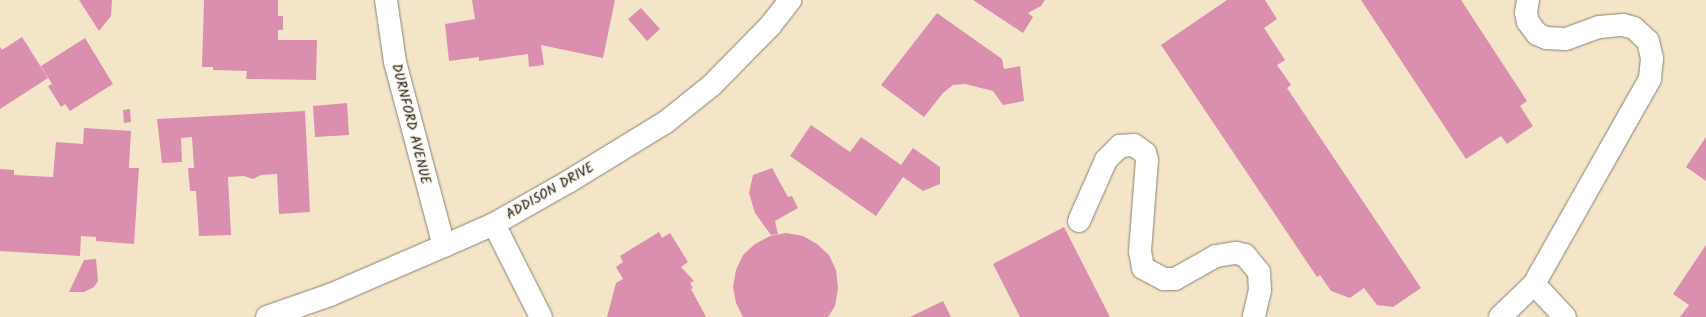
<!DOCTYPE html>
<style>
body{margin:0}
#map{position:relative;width:1706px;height:317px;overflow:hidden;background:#f4e5c9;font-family:Kalam,sans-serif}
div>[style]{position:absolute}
.building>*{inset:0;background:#da8fae}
.roads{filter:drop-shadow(0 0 1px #888072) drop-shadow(0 0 1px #888072)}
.minor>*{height:22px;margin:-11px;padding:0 11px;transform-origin:11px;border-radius:11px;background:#fff}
span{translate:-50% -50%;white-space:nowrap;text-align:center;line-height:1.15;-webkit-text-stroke:3px #fcf5e5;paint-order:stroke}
.street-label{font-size:14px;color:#1c1c1c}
</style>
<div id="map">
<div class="building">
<div style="clip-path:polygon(79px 0,112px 0,111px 16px,99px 31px)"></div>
<div style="clip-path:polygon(204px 0,278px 0,278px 16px,283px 16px,283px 30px,278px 30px,278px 40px,317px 40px,316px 80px,246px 79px,247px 71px,213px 70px,213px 67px,202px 67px)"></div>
<div style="clip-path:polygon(472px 0,615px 0,603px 58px,541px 45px,544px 65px,529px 67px,528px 54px,479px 61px,479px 57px,449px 61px,445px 24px,475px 19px)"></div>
<div style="clip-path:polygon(973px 0,1045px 0,1041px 6px,1028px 13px,1033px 17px,1023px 33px)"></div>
<div style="clip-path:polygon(1227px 0,1265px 0,1277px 19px,1264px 28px,1285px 60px,1277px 65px,1291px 85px,1287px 88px,1421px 288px,1393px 307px,1377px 305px,1364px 288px,1350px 298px,1331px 291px,1320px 275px,1317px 277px,1161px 45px)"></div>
<div style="clip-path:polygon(1361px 0,1461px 0,1527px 101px,1520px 106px,1533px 126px,1507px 144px,1501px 136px,1466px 159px)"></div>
<div style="clip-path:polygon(641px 8px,660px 29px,647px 41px,628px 19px)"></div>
<div style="clip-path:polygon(937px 13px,1002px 59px,1004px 69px,1020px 66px,1024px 101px,1003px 105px,993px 91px,965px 84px,953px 85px,943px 93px,924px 117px,881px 85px)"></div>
<div style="clip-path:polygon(22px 37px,48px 78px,0 109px,0 47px,2px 50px)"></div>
<div style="clip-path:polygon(85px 38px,113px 84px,70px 111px,65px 104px,61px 107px,48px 86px,52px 84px,41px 66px)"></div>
<div style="clip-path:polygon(347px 103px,349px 135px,315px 137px,313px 106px)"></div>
<div style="clip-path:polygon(130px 109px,131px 122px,124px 123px,123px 110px)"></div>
<div style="clip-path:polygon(305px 111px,310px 212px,279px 214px,277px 174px,261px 175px,253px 179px,244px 176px,228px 177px,231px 235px,199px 236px,196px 191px,190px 191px,188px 168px,194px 168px,192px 137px,181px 138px,182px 162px,162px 163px,157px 119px)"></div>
<div style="clip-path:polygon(811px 125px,850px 152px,861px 137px,901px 165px,913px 148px,940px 167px,940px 184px,923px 191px,903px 177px,876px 216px,790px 156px)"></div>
<div style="clip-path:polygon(84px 128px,131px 131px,129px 168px,139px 168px,134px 244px,96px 241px,96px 237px,81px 236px,80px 256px,0 251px,0 169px,14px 170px,14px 175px,53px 177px,56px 142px,83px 144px)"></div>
<div style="clip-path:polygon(1706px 137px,1706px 181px,1686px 167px)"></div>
<div style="clip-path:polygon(772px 168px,788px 197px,792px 196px,798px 208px,775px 221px,778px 234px,771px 235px,755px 213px,749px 193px,753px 175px)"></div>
<div style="clip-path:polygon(1064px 227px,1110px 317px,1020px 317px,993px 264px)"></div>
<div style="clip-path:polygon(659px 232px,662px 238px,670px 233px,688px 262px,681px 267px,694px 281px,690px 283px,693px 288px,691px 289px,706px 317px,607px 317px,616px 283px,623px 279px,616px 267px,623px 262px,620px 256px)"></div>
<div style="clip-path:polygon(786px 233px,803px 236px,817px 244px,829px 255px,836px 270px,838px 288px,835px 306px,828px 317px,743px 317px,736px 303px,733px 287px,736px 270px,743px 255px,755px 244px,770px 236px)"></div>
<div style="clip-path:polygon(1706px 245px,1706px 317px,1680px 317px,1689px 305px,1673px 294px)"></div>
<div style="clip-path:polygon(96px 259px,98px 281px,94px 287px,84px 292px,69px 292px,84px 260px)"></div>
<div style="clip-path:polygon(943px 301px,951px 317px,910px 317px)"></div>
</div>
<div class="roads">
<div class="minor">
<div style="left:386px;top:0;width:63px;rotate:81.7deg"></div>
<div style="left:395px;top:62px;width:190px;rotate:75.1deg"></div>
<div style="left:1528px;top:0;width:13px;rotate:99deg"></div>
<div style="left:1526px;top:13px;width:9px;rotate:77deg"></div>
<div style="left:1528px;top:22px;width:15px;rotate:53deg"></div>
<div style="left:1537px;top:34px;width:10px;rotate:24deg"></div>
<div style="left:1546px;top:38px;width:20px;rotate:3deg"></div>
<div style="left:1566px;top:39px;width:35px;rotate:-20deg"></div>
<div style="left:1599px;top:27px;width:24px;rotate:-5deg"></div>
<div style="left:1623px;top:25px;width:11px;rotate:15deg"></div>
<div style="left:1634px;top:28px;width:19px;rotate:43deg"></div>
<div style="left:1648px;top:41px;width:18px;rotate:77deg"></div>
<div style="left:1652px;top:59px;width:20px;rotate:96deg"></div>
<div style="left:1650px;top:79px;width:236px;rotate:119.5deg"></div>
<div style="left:1079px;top:221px;width:67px;rotate:-66.1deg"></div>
<div style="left:1106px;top:160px;width:20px;rotate:-45deg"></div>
<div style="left:1120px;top:146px;width:14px;rotate:-4deg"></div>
<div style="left:1134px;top:145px;width:14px;rotate:36deg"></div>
<div style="left:1145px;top:153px;width:7px;rotate:74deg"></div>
<div style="left:1147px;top:160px;width:91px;rotate:94.4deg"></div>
<div style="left:1140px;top:251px;width:17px;rotate:80deg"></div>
<div style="left:1143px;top:268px;width:24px;rotate:28deg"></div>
<div style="left:1164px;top:279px;width:11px"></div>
<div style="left:1175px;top:279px;width:47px;rotate:-29.3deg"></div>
<div style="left:1216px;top:256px;width:20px;rotate:-9deg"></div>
<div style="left:1236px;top:253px;width:9px;rotate:13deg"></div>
<div style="left:1245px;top:255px;width:22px;rotate:51deg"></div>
<div style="left:1259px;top:272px;width:18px;rotate:87deg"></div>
<div style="left:1260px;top:290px;width:28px;rotate:103deg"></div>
<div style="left:494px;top:224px;width:104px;rotate:63.2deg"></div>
<div style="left:267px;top:317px;width:67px;rotate:-19.2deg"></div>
<div style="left:330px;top:295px;width:124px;rotate:-23.3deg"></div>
<div style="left:444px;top:246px;width:55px;rotate:-23.7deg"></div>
<div style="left:494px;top:224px;width:85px;rotate:-29.6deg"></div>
<div style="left:568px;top:182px;width:115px;rotate:-31.5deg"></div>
<div style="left:666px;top:122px;width:59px;rotate:-38.8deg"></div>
<div style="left:712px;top:85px;width:83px;rotate:-45.5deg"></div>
<div style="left:770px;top:26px;width:33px;rotate:-52deg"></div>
<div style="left:1500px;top:317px;width:47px;rotate:-44.1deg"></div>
<div style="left:1534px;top:284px;width:45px;rotate:46.8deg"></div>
</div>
</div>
<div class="street-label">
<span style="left:411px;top:124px;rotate:76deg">DURNFORD AVENUE</span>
<span style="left:550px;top:191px;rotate:-30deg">ADDISON DRIVE</span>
</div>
</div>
